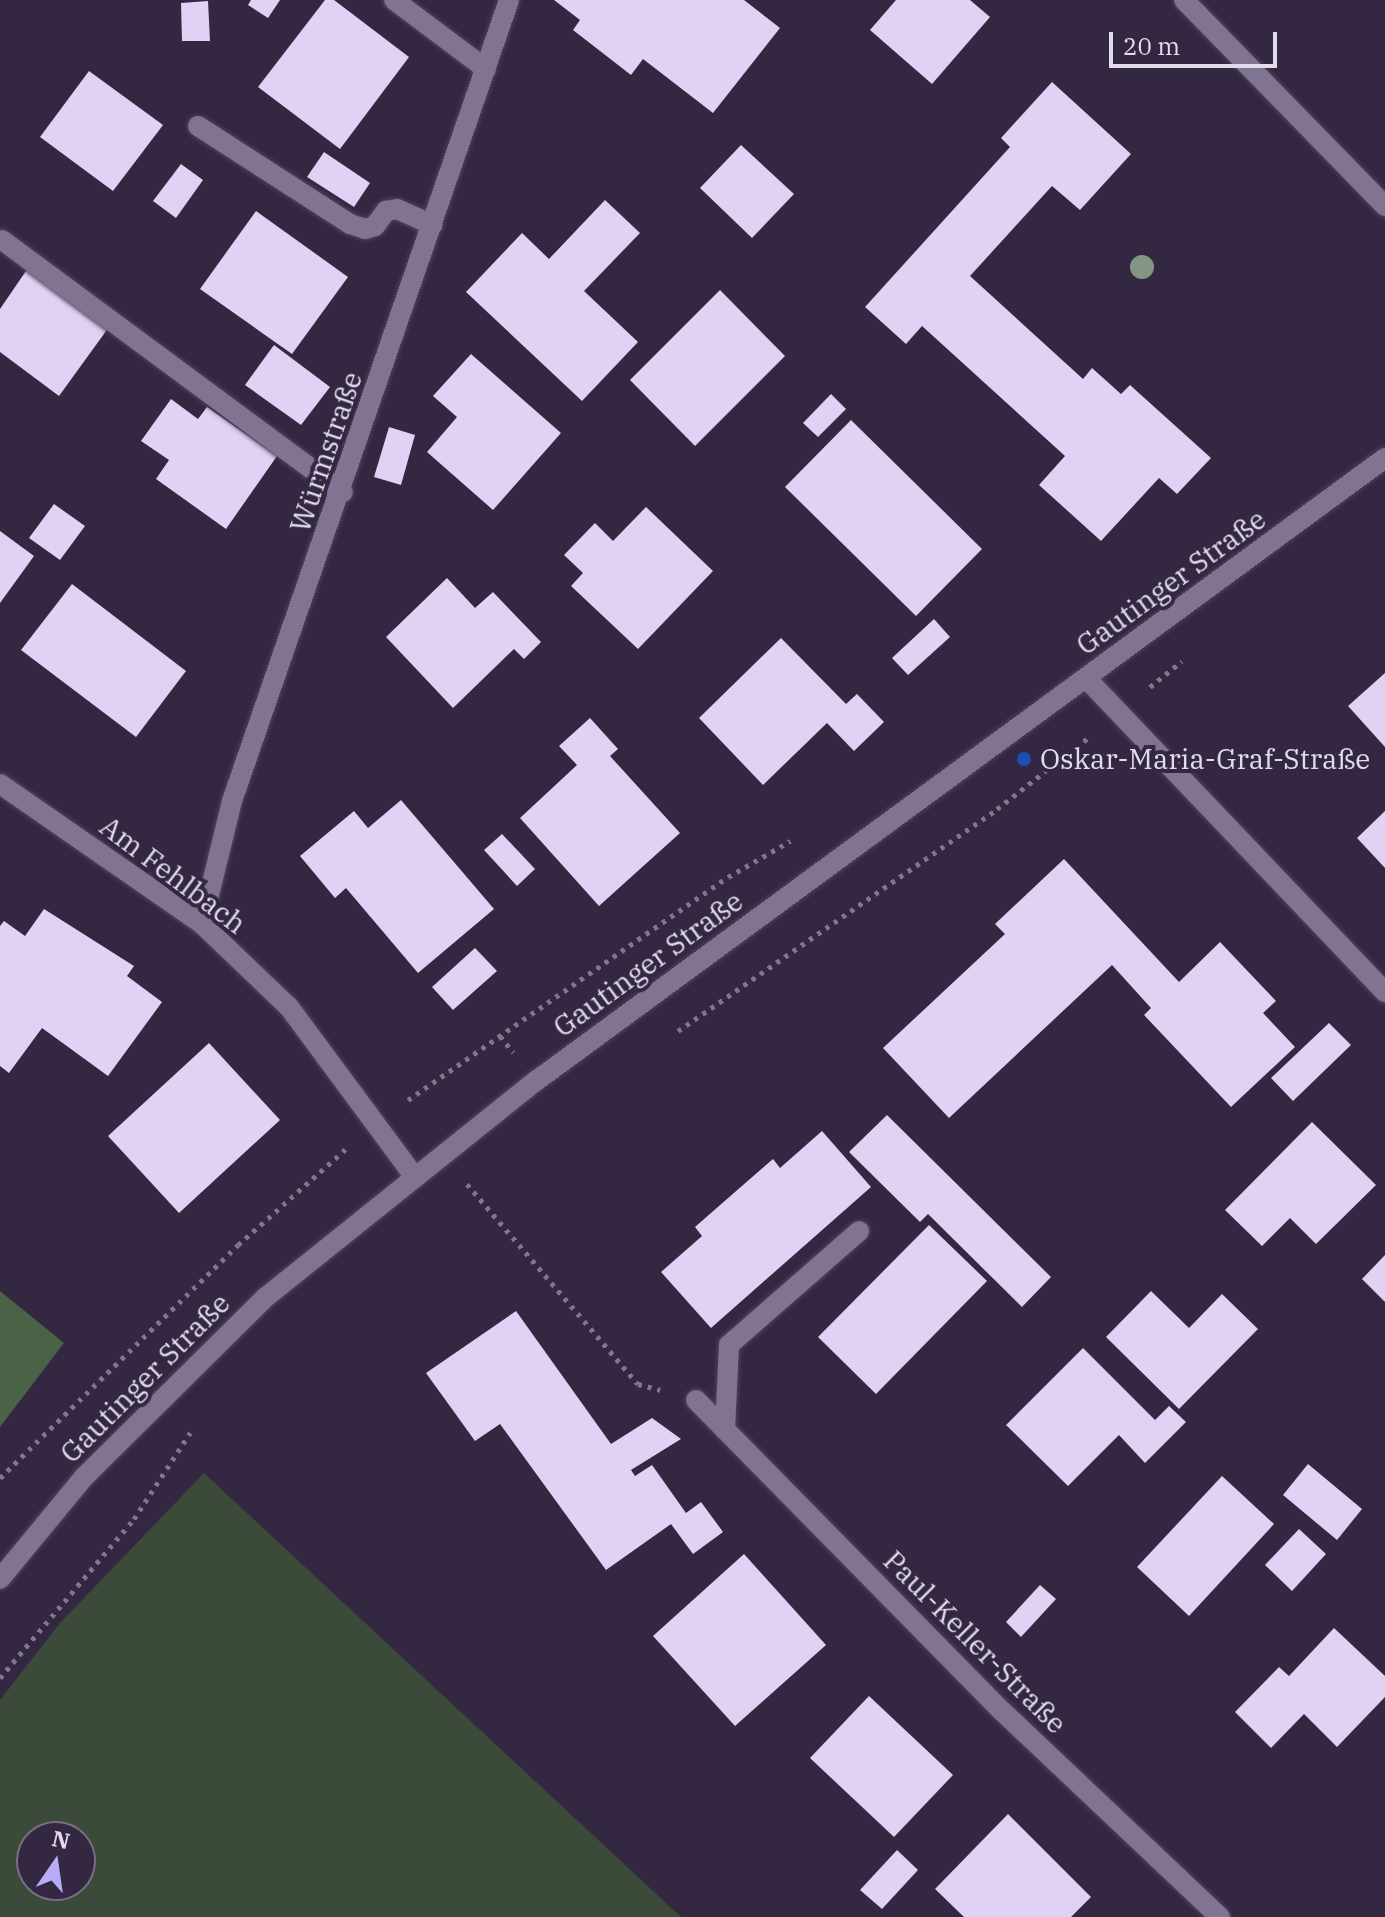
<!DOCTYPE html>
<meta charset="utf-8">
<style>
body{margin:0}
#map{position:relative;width:1385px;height:1917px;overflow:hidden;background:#332741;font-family:"IBM Plex Serif",serif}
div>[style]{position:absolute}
.green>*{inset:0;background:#3b4a39}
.forest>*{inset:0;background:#4a6246}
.building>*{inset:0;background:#e0d2f4}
.path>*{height:5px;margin-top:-2.5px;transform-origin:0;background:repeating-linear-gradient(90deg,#80778d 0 4px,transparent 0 10px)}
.roads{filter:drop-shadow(0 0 2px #4f445a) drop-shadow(0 0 2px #4f445a)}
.lane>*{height:20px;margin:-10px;padding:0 10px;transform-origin:10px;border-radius:10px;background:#817392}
.street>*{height:20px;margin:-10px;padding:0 10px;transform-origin:10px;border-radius:10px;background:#817392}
.secondary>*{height:20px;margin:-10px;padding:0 10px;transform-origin:10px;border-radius:10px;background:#817392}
.trees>*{width:24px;height:24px;margin:-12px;border-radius:50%;background:#839686}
.dots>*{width:22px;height:22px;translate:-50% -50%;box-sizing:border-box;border:4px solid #332741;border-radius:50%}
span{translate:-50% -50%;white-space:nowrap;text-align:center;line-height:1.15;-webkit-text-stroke:8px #332741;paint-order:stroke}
.street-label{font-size:28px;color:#e2dbec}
.poi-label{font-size:28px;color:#e2dbec}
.left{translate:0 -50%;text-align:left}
.north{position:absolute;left:16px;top:1821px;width:80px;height:80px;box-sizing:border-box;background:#332741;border:2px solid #796f85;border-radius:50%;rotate:13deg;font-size:22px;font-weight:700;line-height:32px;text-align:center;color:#e2dbec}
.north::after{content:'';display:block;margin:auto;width:28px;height:36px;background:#b6acf8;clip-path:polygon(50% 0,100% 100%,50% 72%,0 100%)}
.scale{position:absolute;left:1109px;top:32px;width:168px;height:36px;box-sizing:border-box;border:4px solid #e2dbec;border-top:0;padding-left:10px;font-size:24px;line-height:28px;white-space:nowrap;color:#e2dbec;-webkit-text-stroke:6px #332741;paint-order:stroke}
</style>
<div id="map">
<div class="green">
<div style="clip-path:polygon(evenodd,204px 1473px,681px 1917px,0 1917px,0 1700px,60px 1623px,204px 1473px,32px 1837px,80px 1837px,80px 1885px,32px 1885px,32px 1837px)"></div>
</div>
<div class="forest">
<div style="clip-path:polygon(0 1291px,64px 1343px,0 1427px)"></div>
</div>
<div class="building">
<div style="clip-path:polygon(251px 0,280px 0,268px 18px,248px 5px)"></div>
<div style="clip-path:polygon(325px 0,334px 0,409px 57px,340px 149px,258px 87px)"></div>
<div style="clip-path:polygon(554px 0,744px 0,780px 28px,713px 113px,643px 59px,631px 75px,573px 30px,580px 20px)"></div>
<div style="clip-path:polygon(896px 0,970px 0,990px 17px,932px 84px,870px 30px)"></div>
<div style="clip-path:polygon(208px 1px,210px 41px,182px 41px,181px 3px)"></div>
<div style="clip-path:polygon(89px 71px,163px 125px,113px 191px,40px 137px)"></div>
<div style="clip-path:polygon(1052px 82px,1131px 154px,1080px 210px,1052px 186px,970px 276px,1083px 379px,1092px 368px,1121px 394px,1130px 385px,1211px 458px,1177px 494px,1159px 478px,1101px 541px,1039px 485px,1065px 456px,922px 326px,906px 344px,865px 307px,1010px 147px,1001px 138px)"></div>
<div style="clip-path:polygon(741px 145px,794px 194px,752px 238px,700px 188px)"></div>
<div style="clip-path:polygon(324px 152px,370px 183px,354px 207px,307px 177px)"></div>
<div style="clip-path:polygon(181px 164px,203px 180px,176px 218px,153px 201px)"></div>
<div style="clip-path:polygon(605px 200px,640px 233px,584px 291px,638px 342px,582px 401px,466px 292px,522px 233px,549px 259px)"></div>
<div style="clip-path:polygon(256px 211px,348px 277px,292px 354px,200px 289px)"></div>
<div style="clip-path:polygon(28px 268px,109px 327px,59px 396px,0 352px,0 309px)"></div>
<div style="clip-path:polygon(720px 290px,785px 356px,695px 446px,630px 380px)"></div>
<div style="clip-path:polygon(274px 345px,330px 387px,301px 425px,245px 385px)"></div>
<div style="clip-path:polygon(471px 354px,561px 433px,493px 510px,427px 452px,457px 417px,433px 396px)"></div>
<div style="clip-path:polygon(831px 394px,846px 409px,818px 437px,803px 423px)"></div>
<div style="clip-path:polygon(171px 399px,198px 419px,207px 407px,277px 456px,226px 529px,156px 479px,169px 460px,141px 441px)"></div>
<div style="clip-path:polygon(851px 420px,982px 549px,916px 616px,785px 487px)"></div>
<div style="clip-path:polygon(389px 427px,415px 435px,401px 485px,374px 477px)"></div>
<div style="clip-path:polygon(54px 504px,85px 526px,60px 560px,29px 538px)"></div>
<div style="clip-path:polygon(646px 507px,713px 571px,638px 649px,571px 586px,583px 573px,564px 555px,595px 523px,613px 541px)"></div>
<div style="clip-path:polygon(0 531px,34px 556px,0 603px)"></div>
<div style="clip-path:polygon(447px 578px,475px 608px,493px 592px,541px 642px,524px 659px,514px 649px,453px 708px,386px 637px)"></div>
<div style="clip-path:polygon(72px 584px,186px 671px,136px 737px,21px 650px)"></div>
<div style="clip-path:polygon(934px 619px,950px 637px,908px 675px,892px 658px)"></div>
<div style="clip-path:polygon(781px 638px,846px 704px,857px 694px,884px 722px,854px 751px,827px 723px,763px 785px,699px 718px)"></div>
<div style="clip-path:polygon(1385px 673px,1385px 747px,1348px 706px)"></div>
<div style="clip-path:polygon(590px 718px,618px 749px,610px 756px,680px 833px,599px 906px,520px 818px,577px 765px,559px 746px)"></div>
<div style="clip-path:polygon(401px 800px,494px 909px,418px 973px,346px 888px,335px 898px,300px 856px,354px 811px,368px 828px)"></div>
<div style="clip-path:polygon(1385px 811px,1385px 868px,1357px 838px)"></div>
<div style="clip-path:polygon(502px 834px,535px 869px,517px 886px,484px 850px)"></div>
<div style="clip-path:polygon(1064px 859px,1179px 982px,1220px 942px,1276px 1001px,1263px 1013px,1295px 1047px,1231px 1107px,1144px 1015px,1151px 1008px,1112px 965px,949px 1118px,883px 1048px,1005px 934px,995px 924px)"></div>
<div style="clip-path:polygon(44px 909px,134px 966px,127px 976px,162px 1002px,108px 1076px,42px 1028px,9px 1073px,0 1066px,0 926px,4px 921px,25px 936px)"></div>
<div style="clip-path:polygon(475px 948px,497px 971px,453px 1010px,432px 987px)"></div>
<div style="clip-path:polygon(1329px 1023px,1351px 1045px,1293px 1101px,1271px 1078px)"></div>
<div style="clip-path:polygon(209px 1043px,280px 1120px,179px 1213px,108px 1136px)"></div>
<div style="clip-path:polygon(887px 1115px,1051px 1277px,1022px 1307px,928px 1214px,920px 1222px,849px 1152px)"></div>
<div style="clip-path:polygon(1312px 1122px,1376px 1185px,1316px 1244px,1290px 1218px,1262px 1246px,1225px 1210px)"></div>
<div style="clip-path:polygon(822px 1131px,871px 1187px,711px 1328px,661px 1272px,702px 1236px,695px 1227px,735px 1192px,773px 1159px,780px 1168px)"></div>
<div style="clip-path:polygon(929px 1225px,987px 1281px,876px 1394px,818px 1337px)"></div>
<div style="clip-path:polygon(1385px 1255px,1385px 1302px,1362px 1279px)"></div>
<div style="clip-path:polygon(1151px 1291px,1189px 1328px,1222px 1294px,1258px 1329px,1179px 1409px,1106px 1337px)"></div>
<div style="clip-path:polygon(516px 1311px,611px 1444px,652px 1418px,681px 1439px,631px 1470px,635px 1476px,652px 1465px,686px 1513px,701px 1502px,723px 1532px,693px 1554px,671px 1524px,606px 1570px,500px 1424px,475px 1441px,426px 1373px)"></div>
<div style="clip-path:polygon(1083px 1348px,1155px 1420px,1169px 1406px,1186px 1422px,1145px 1463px,1119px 1435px,1068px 1486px,1006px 1425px)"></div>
<div style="clip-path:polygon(1308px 1464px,1362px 1509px,1337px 1540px,1283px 1495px)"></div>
<div style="clip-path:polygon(1222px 1476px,1274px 1524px,1189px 1616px,1137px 1567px)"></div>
<div style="clip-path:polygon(1299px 1529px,1326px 1554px,1292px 1591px,1265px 1565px)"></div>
<div style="clip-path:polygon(744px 1554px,826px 1645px,735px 1726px,653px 1636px)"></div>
<div style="clip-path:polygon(1040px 1585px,1056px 1599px,1021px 1637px,1006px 1622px)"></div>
<div style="clip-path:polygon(1334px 1628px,1385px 1676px,1385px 1697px,1337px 1747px,1304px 1714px,1271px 1748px,1235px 1712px,1279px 1667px,1289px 1676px)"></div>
<div style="clip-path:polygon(869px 1696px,953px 1775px,894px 1837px,810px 1758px)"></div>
<div style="clip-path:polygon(1008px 1814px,1091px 1897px,1071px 1917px,964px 1917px,935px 1889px)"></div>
<div style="clip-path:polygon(897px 1850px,918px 1870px,882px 1909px,860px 1890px)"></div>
</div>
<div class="path">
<div style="left:1150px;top:687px;width:41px;rotate:-39.1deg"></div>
<div style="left:678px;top:1031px;width:389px;rotate:-34.8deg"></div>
<div style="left:997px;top:809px;width:117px;rotate:-38deg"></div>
<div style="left:500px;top:1036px;width:21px;rotate:51deg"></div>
<div style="left:408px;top:1100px;width:390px;rotate:-34.9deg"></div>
<div style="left:728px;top:877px;width:72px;rotate:-30.1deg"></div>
<div style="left:467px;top:1184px;width:263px;rotate:49.5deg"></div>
<div style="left:638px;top:1384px;width:23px;rotate:15deg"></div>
<div style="left:0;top:1478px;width:333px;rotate:-44.4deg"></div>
<div style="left:238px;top:1245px;width:146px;rotate:-41.7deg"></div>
<div style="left:0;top:1678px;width:208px;rotate:-49.9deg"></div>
<div style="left:134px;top:1519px;width:103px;rotate:-56.9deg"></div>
</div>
<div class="roads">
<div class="lane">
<div style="left:394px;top:0;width:115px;rotate:36.9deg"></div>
<div style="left:198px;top:126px;width:181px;rotate:32.8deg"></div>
<div style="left:350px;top:224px;width:16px;rotate:18deg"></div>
<div style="left:365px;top:229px;width:10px;rotate:-17deg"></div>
<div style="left:375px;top:226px;width:19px;rotate:-54deg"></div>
<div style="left:386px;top:211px;width:11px;rotate:-10deg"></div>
<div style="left:397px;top:209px;width:39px;rotate:24deg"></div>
<div style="left:2px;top:240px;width:424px;rotate:36.5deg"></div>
<div style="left:725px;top:1430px;width:85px;rotate:-87.3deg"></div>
<div style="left:729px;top:1345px;width:173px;rotate:-41.2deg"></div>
</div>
<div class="street">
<div style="left:1184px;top:0;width:288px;rotate:45.7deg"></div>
<div style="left:1086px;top:678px;width:434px;rotate:46.4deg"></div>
<div style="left:0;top:784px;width:246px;rotate:34.7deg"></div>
<div style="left:202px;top:924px;width:120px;rotate:43.7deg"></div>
<div style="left:289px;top:1007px;width:212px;rotate:53.5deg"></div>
<div style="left:202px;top:924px;width:127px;rotate:-76.3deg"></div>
<div style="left:232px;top:801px;width:848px;rotate:-70.92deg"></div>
<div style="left:696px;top:1400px;width:436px;rotate:45.5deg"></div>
<div style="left:1002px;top:1711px;width:300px;rotate:43.4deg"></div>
</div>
<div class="secondary">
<div style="left:0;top:1579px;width:132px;rotate:-50.5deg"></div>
<div style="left:84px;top:1477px;width:256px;rotate:-44.7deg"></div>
<div style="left:266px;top:1297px;width:346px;rotate:-38.7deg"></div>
<div style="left:536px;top:1081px;width:1053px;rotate:-36.27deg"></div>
</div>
</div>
<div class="trees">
<div style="left:1142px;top:267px"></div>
</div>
<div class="dots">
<div style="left:1024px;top:759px;background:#1a4fb4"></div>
</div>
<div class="street-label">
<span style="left:326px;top:452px;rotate:-71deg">Würmstraße</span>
<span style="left:1171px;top:582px;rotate:-36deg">Gautinger Straße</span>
<span style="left:173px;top:875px;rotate:37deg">Am Fehlbach</span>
<span style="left:648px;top:964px;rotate:-36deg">Gautinger Straße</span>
<span style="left:145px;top:1378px;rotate:-45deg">Gautinger Straße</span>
<span style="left:975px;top:1642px;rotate:45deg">Paul-Keller-Straße</span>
</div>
<div class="poi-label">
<span class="left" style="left:1040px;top:759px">Oskar-Maria-Graf-Straße</span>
</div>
<div class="north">N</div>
<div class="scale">20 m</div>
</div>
